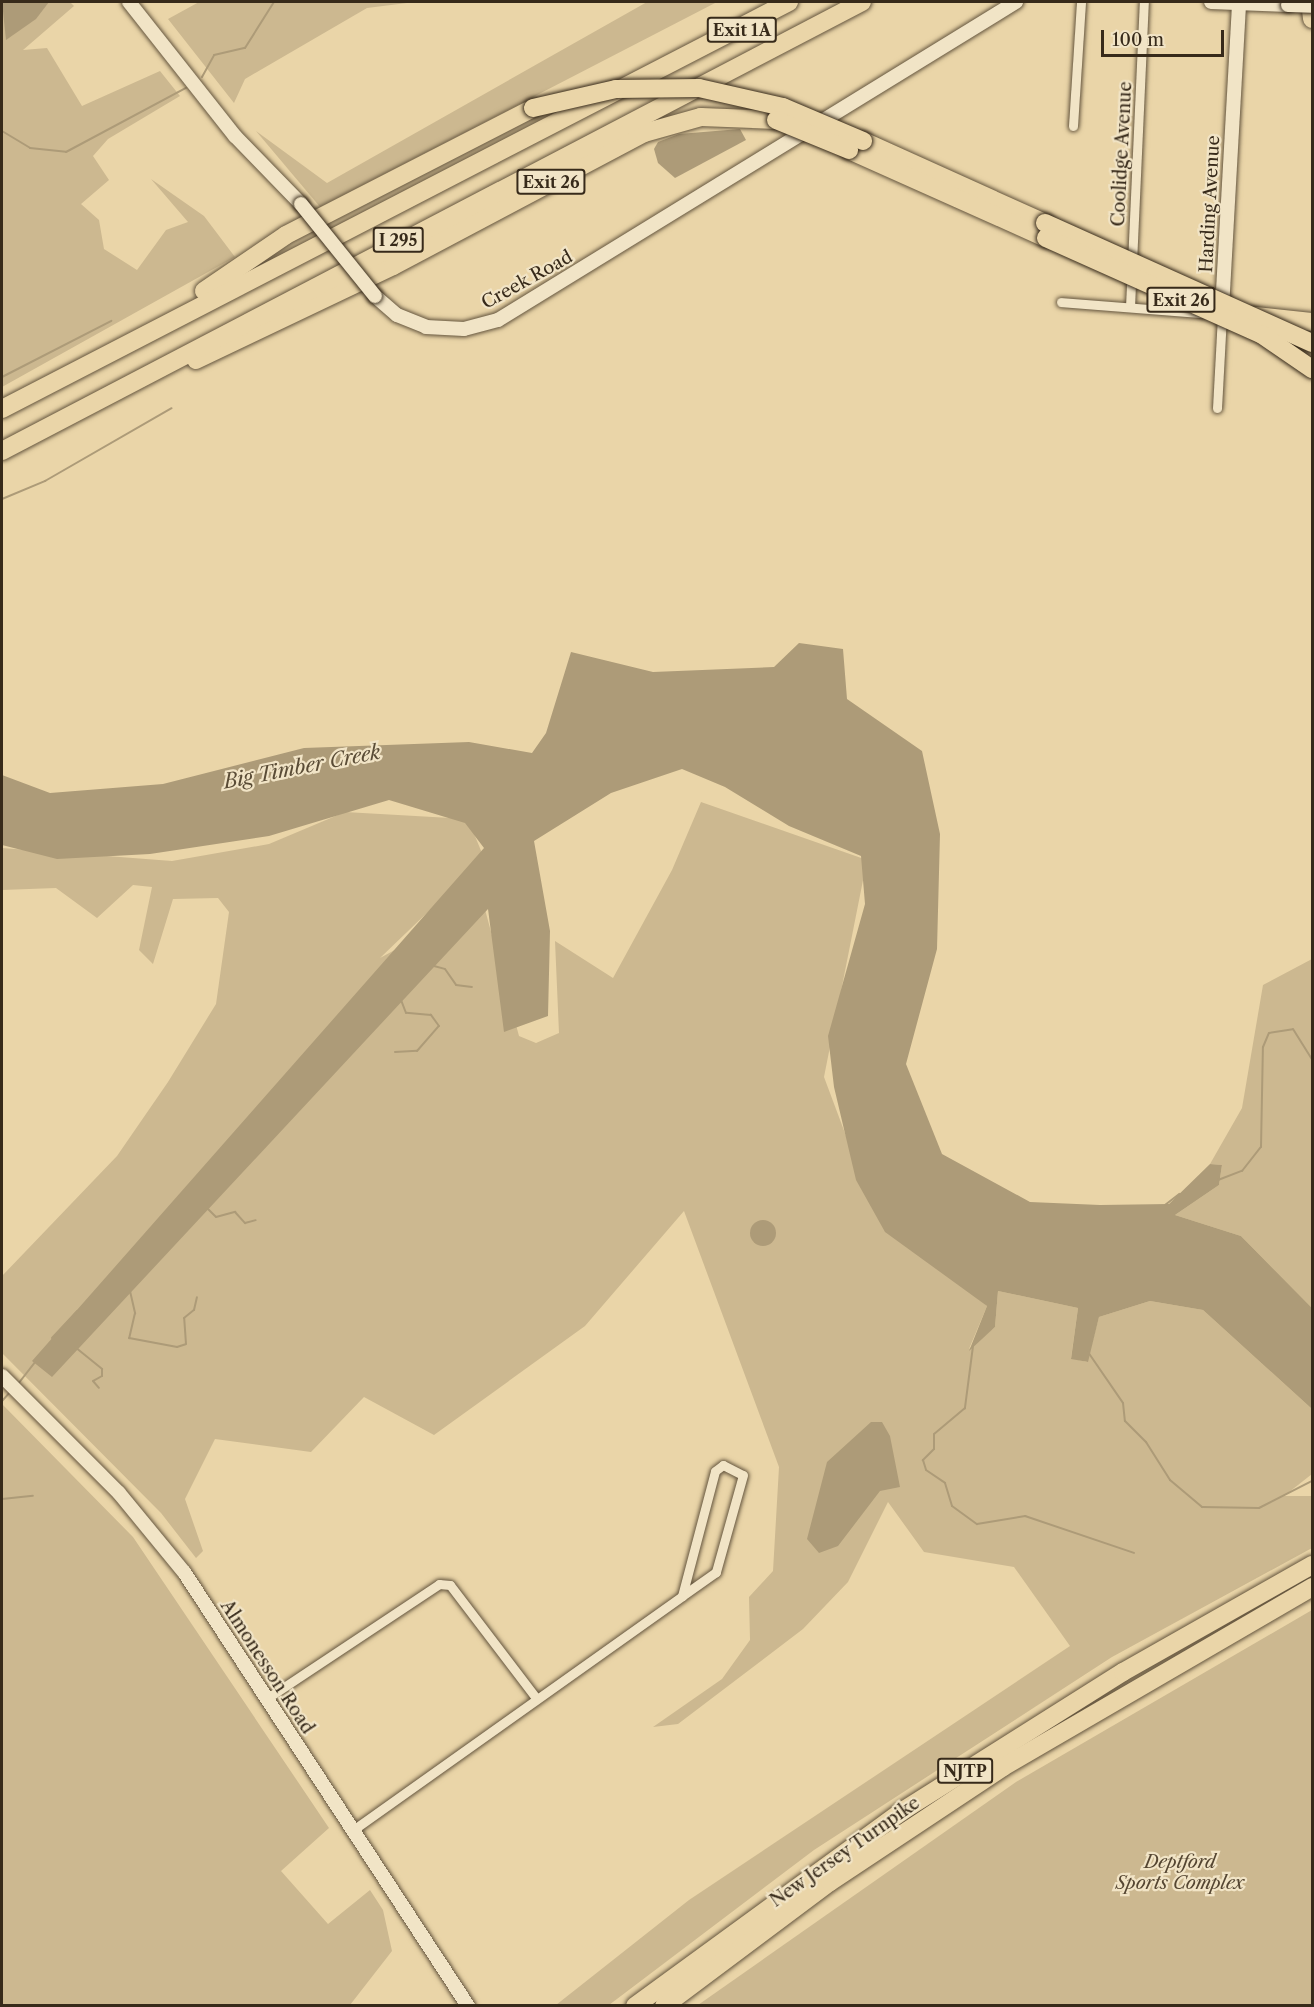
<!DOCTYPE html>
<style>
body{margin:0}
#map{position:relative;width:1314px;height:2007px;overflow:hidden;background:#ead5a8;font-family:"Libre Caslon Text",serif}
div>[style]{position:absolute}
.green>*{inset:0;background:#ccb890}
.water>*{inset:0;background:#ad9b78}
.round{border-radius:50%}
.stream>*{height:2px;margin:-1px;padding:0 1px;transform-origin:1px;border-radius:1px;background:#ad9b78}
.roads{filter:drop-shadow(0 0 2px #64553e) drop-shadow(0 0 2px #64553e)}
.street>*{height:9px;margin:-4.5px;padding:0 4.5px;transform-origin:4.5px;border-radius:4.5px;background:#f1e4c6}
.secondary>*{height:14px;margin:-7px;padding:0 7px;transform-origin:7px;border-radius:7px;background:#f1e4c6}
.highway>*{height:18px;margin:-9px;padding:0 9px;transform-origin:9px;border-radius:9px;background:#ead5a8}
.bridges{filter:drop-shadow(0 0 2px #372a1a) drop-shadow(0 0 2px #372a1a)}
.secondary-bridge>*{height:14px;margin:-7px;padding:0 7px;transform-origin:7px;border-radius:7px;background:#f1e4c6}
.highway-bridge>*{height:18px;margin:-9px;padding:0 9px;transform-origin:9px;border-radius:9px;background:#ead5a8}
span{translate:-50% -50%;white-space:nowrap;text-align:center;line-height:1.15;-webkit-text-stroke:4.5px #f1e4c6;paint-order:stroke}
.shield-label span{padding:2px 4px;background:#f1e4c6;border:2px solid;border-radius:4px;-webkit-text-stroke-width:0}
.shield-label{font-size:16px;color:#372a1a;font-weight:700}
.street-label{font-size:18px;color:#372a1a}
.park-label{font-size:18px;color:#554632;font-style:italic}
.water-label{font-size:20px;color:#5a4c36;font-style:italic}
.frame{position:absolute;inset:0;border:3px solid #372a1a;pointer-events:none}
.scale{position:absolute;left:1101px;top:30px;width:123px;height:27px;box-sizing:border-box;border:3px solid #372a1a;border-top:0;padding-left:8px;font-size:18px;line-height:21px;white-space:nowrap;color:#372a1a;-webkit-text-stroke:4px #f1e4c6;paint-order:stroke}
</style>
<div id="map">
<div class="green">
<div style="clip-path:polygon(2px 2px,70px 2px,74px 6px,23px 50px,47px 48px,82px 106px,160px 71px,180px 96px,108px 139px,93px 156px,109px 180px,81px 204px,99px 220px,104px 249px,137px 270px,166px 230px,188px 222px,151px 179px,204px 216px,235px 257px,2px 387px)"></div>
<div style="clip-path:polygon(199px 2px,415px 2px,367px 8px,245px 79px,234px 103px,168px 19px)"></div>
<div style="clip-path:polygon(647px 2px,717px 2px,320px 207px,256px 131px,327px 183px)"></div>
<div style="clip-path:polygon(701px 802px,867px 860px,824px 1077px,870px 1200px,987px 1306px,969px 1349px,995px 1327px,998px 1291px,1078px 1308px,1071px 1358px,1087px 1362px,1099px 1317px,1150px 1301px,1203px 1310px,1312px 1409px,1312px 1474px,1284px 1496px,1312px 1496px,1312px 1548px,1112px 1657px,814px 1850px,609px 2005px,556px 2005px,689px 1900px,1070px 1646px,1014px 1567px,924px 1552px,888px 1502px,848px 1582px,803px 1629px,678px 1724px,653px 1727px,722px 1679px,750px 1640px,749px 1597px,773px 1571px,779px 1467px,684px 1211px,585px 1326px,434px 1435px,364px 1397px,311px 1452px,215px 1439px,185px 1499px,203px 1551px,196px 1558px,161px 1513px,2px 1353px,2px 1276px,117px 1156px,168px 1082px,216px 1004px,229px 912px,218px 898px,173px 899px,153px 964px,139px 950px,152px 887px,133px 885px,97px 918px,56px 888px,2px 890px,2px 848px,172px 861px,269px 844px,345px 812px,468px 819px,484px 858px,380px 958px,483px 902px,519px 1036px,536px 1043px,559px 1033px,555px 941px,613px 978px,672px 870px)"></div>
<div style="clip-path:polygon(1312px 959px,1312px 1308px,1241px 1236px,1175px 1215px,1219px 1185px,1222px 1165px,1210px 1164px,1242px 1108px,1263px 985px)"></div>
<div style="clip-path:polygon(2px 1404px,133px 1537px,329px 1828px,281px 1871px,328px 1924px,370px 1890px,383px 1910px,392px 1951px,350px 2005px,2px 2005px)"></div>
<div style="clip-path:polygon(1312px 1610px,1312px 2005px,698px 2005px,1016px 1782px)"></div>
</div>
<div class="water">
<div style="clip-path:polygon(2px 2px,49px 2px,36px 19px,6px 40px)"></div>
<div style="clip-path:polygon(740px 129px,746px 140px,675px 178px,658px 163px,654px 149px,658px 142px,679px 134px)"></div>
<div style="clip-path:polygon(799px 643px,843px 649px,847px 699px,922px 751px,940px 834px,937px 949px,906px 1064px,942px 1154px,1030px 1202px,1100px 1205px,1169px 1204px,1210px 1164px,1222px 1165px,1219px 1185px,1175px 1215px,1241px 1236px,1312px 1308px,1312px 1409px,1203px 1310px,1150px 1301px,1099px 1317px,1088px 1362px,1071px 1359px,1078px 1308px,998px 1291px,995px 1327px,969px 1351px,987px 1306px,885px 1232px,856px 1180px,834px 1087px,828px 1036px,865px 904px,861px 856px,789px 826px,725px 787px,682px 769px,611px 793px,534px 841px,550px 931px,548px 1016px,504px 1032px,488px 909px,52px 1377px,32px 1361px,484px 848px,465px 823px,389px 800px,269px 836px,150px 854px,57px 859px,2px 845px,2px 775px,50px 793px,163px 784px,304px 748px,469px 742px,532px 753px,546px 733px,571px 652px,653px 672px,774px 667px)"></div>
<div class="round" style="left:750px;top:1220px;width:26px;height:26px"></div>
<div style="clip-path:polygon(871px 1422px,882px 1422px,890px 1436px,900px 1487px,880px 1491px,838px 1546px,819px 1553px,807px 1539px,827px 1462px)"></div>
</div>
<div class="stream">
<div style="left:202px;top:77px;width:25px;rotate:-61deg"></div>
<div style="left:214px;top:55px;width:32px;rotate:-13deg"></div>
<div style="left:245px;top:48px;width:54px;rotate:-57.8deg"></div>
<div style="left:2px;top:131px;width:33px;rotate:31deg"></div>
<div style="left:30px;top:148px;width:36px;rotate:6deg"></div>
<div style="left:66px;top:152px;width:136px;rotate:-28.1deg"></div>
<div style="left:2px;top:377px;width:123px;rotate:-27.2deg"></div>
<div style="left:2px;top:499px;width:47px;rotate:-22.7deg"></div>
<div style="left:45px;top:481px;width:146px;rotate:-29.9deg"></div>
<div style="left:434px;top:966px;width:11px;rotate:15deg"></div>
<div style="left:445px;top:969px;width:19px;rotate:55deg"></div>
<div style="left:456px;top:985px;width:16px;rotate:7deg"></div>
<div style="left:395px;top:1052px;width:22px;rotate:-3deg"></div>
<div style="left:417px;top:1051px;width:33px;rotate:-49deg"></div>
<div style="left:439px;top:1026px;width:14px;rotate:-126deg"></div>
<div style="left:431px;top:1015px;width:25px;rotate:-175deg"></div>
<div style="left:406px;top:1013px;width:14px;rotate:-111deg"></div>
<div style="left:1218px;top:1180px;width:26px;rotate:-21deg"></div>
<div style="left:1242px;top:1171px;width:31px;rotate:-52deg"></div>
<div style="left:1261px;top:1147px;width:100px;rotate:-88.9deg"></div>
<div style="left:1263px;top:1047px;width:15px;rotate:-67deg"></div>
<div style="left:1269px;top:1033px;width:24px;rotate:-9deg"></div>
<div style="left:1293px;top:1029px;width:36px;rotate:58deg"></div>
<div style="left:1165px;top:1205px;width:18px;rotate:-38deg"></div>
<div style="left:208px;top:1209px;width:11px;rotate:45deg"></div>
<div style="left:216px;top:1217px;width:20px;rotate:-15deg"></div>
<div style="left:235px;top:1212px;width:15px;rotate:48deg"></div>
<div style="left:245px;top:1223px;width:11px;rotate:-15deg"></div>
<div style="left:130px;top:1291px;width:23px;rotate:77deg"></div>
<div style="left:135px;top:1313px;width:26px;rotate:103deg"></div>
<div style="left:129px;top:1338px;width:49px;rotate:10.6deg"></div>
<div style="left:177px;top:1347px;width:9px;rotate:-18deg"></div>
<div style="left:186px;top:1344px;width:26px;rotate:-94deg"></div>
<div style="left:184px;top:1318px;width:13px;rotate:-39deg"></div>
<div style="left:194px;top:1310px;width:13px;rotate:-77deg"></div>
<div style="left:52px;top:1338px;width:37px;rotate:-47deg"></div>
<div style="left:973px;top:1346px;width:63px;rotate:97.4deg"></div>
<div style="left:965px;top:1408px;width:40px;rotate:140deg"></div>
<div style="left:934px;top:1434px;width:15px;rotate:90deg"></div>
<div style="left:934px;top:1449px;width:16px;rotate:135deg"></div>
<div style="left:923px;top:1460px;width:10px;rotate:73deg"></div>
<div style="left:926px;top:1470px;width:23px;rotate:34deg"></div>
<div style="left:945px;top:1483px;width:24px;rotate:73deg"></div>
<div style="left:952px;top:1506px;width:31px;rotate:36deg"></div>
<div style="left:977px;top:1524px;width:49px;rotate:-9.5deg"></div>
<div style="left:1025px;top:1516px;width:115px;rotate:18.7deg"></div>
<div style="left:75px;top:1347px;width:35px;rotate:39deg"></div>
<div style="left:102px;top:1369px;width:7px;rotate:90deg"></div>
<div style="left:102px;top:1376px;width:10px;rotate:151deg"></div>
<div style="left:93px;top:1381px;width:9px;rotate:49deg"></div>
<div style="left:1088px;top:1352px;width:62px;rotate:55.5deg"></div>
<div style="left:1123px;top:1403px;width:18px;rotate:84deg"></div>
<div style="left:1125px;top:1421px;width:30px;rotate:45deg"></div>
<div style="left:1146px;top:1442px;width:45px;rotate:57.7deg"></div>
<div style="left:1170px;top:1480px;width:42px;rotate:40.2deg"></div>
<div style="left:1202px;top:1507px;width:57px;rotate:1deg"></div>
<div style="left:1259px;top:1508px;width:59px;rotate:-27deg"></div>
<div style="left:18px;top:1384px;width:28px;rotate:-52deg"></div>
<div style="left:2px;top:1401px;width:12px;rotate:-48deg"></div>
<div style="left:2px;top:1499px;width:31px;rotate:-6deg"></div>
</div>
<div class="roads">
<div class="street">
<div style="left:1073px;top:126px;width:124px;rotate:-86.3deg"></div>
<div style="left:1061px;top:302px;width:141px;rotate:4.5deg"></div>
<div style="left:1130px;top:307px;width:305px;rotate:-87.4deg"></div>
<div style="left:1217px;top:408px;width:93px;rotate:-86.9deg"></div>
<div style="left:723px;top:1465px;width:22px;rotate:27deg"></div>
<div style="left:743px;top:1475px;width:101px;rotate:105.6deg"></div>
<div style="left:716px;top:1572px;width:42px;rotate:144.8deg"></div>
<div style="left:682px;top:1596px;width:129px;rotate:-75.2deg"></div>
<div style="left:715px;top:1471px;width:10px;rotate:-37deg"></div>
<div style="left:266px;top:1699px;width:208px;rotate:-33.6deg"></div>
<div style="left:439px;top:1584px;width:11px;rotate:5deg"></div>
<div style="left:450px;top:1585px;width:143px;rotate:52.7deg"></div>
<div style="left:353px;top:1830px;width:404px;rotate:-35.4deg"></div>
</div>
<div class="secondary">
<div style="left:129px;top:2px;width:171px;rotate:51.7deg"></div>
<div style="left:235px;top:136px;width:95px;rotate:45.9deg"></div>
<div style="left:1211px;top:2px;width:77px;rotate:2.2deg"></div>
<div style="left:375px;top:296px;width:29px;rotate:41deg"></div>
<div style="left:397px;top:315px;width:31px;rotate:22deg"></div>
<div style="left:426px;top:327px;width:38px;rotate:3deg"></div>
<div style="left:464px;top:329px;width:35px;rotate:-15deg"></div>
<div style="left:498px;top:320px;width:608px;rotate:-31.55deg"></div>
<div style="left:1222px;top:309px;width:306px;rotate:-86.8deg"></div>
<div style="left:2px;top:1376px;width:165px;rotate:45deg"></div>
<div style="left:119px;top:1493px;width:102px;rotate:50.6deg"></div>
<div style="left:184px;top:1572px;width:519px;rotate:56.8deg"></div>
</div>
<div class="highway">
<div style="left:1310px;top:2px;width:17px;rotate:83deg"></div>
<div style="left:863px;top:141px;width:200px;rotate:24.3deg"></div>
<div style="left:849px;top:150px;width:216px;rotate:24.1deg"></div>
<div style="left:204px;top:291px;width:99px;rotate:-34.3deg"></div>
<div style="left:286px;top:235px;width:278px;rotate:-27.2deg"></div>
<div style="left:1255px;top:316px;width:57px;rotate:6deg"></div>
<div style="left:196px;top:360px;width:218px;rotate:-25.5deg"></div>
<div style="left:393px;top:266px;width:284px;rotate:-27.9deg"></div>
<div style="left:644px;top:133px;width:59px;rotate:-15.7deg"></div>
<div style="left:701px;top:117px;width:75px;rotate:2.3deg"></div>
<div style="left:2px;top:409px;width:886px;rotate:-27.35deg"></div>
<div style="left:2px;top:451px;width:970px;rotate:-27.57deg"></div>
<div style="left:635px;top:2006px;width:333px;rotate:-36.1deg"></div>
<div style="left:904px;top:1810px;width:259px;rotate:-32.2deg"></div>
<div style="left:1123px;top:1672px;width:217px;rotate:-29.5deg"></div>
<div style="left:664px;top:2006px;width:207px;rotate:-36.8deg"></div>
<div style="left:830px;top:1882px;width:208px;rotate:-33.6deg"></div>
<div style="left:1003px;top:1767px;width:358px;rotate:-30.2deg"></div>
</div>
</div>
<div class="bridges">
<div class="secondary-bridge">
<div style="left:1288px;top:5px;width:24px;rotate:2deg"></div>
<div style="left:301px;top:204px;width:118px;rotate:51.2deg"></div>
</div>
<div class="highway-bridge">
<div style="left:533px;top:108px;width:85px;rotate:-12.9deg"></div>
<div style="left:616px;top:89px;width:83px;rotate:-0.7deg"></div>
<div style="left:699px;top:88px;width:86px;rotate:12.7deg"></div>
<div style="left:783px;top:107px;width:87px;rotate:23deg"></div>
<div style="left:776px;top:120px;width:79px;rotate:22.3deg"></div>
<div style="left:1045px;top:223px;width:293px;rotate:24.2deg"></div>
<div style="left:1046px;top:238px;width:235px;rotate:24.1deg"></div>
<div style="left:1261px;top:334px;width:62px;rotate:34.5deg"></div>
</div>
</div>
<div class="shield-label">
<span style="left:742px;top:30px">Exit 1A</span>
<span style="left:551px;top:182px">Exit 26</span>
<span style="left:398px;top:240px">I 295</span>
<span style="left:1181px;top:300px">Exit 26</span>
<span style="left:965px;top:1771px">NJTP</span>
</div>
<div class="street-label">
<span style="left:1122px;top:154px;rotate:-87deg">Coolidge Avenue</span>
<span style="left:1210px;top:204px;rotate:-87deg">Harding Avenue</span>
<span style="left:527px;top:280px;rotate:-29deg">Creek Road</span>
<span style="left:267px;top:1667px;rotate:57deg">Almonesson Road</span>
<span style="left:845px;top:1852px;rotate:-35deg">New Jersey Turnpike</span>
</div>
<div class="park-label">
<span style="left:1180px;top:1873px">Deptford<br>Sports Complex</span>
</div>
<div class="water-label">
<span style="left:302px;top:767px;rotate:-11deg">Big Timber Creek</span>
</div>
<div class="frame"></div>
<div class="scale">100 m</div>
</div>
